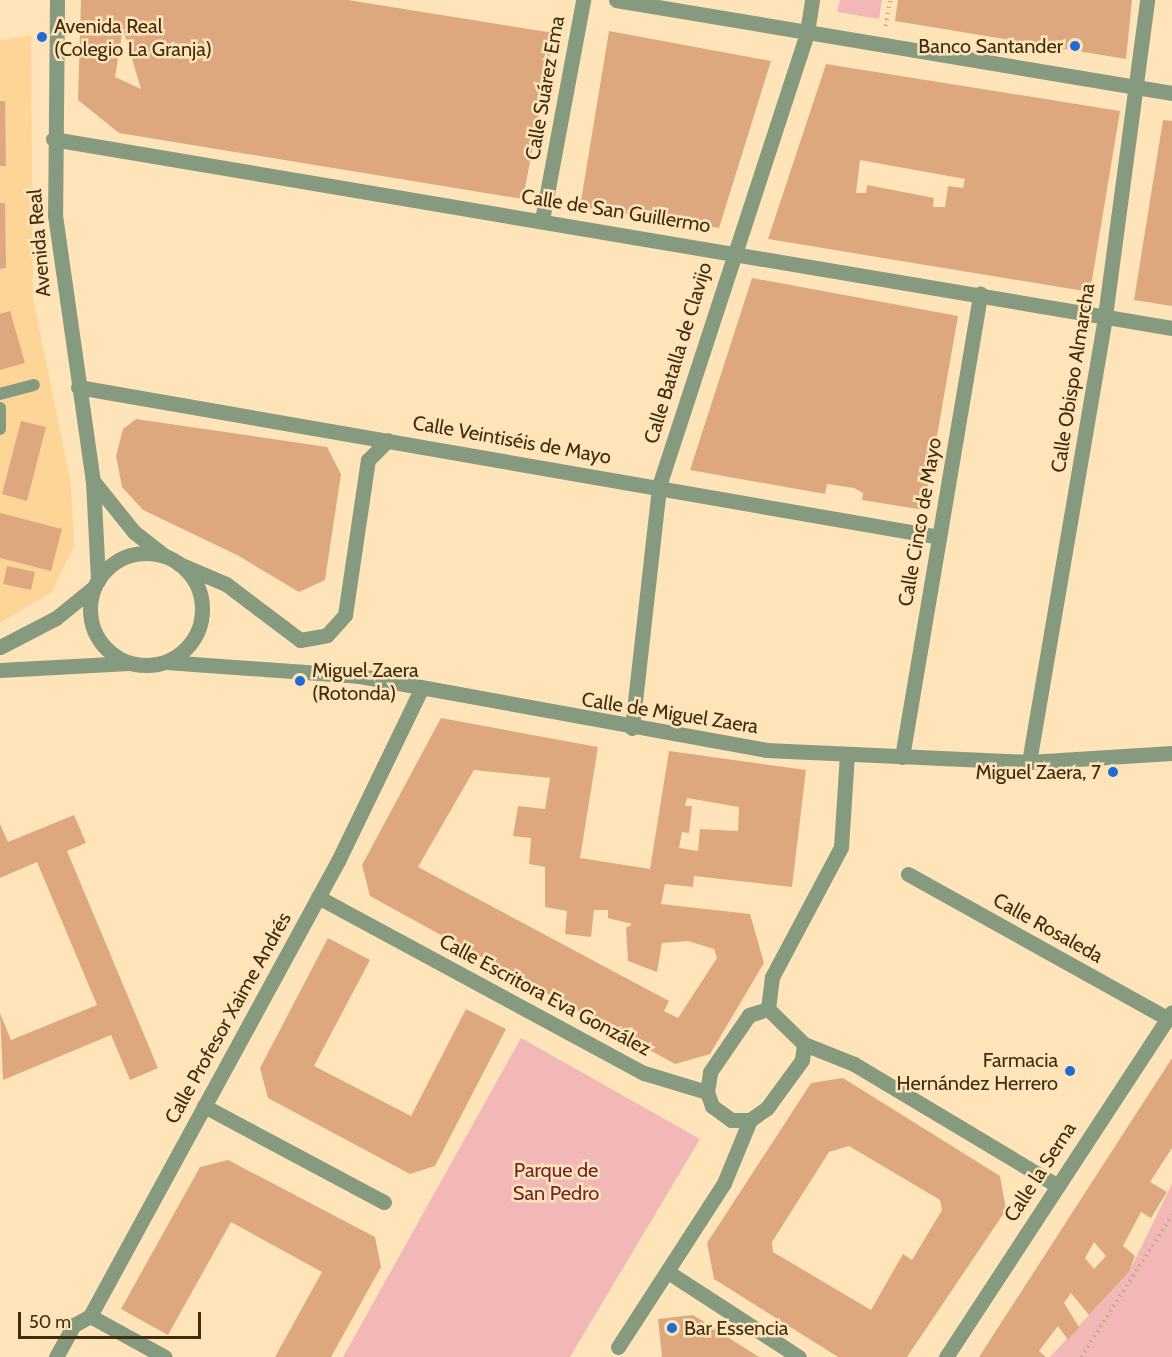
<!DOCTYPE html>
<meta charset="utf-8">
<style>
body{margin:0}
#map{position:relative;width:1172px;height:1357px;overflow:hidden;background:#ffe4ba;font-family:Cabin,sans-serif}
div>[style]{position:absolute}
.built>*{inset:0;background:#fcd597}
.green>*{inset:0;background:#f2b7b7}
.building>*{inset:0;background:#dda880}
.path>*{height:4px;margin-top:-2px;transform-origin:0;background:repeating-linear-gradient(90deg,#c3aa84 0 1.5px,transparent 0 6px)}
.service>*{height:12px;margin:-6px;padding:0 6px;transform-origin:6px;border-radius:6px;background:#859a7f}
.minor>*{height:15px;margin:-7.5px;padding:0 7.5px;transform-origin:7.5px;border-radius:7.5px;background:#859a7f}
.tertiary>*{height:15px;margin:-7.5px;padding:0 7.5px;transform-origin:7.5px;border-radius:7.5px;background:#859a7f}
.tertiary>.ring{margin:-7.5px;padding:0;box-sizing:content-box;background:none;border:15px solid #859a7f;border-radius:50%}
.dots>*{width:16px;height:16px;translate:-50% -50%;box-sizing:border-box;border:3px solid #ffe4ba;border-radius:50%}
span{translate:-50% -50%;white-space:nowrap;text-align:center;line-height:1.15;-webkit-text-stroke:5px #ffe4ba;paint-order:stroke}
.poi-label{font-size:20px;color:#3f2d0f}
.left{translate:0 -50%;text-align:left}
.right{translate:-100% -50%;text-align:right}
.street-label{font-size:20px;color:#3f2d0f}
.park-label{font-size:20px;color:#74242b}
.scale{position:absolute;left:18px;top:1312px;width:183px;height:27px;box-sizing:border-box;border:3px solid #3f2d0f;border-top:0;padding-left:8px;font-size:18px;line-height:21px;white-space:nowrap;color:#3f2d0f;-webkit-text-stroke:4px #ffe4ba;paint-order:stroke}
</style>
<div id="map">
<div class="built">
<div style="clip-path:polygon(31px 35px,33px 298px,71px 484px,74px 546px,52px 592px,0 623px,0 40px)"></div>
</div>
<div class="green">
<div style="clip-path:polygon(840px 0,882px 0,879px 19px,837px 12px)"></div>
<div style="clip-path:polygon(521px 1038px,700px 1139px,570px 1357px,343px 1357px)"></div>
<div style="clip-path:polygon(1172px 1184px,1172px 1357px,1050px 1357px,1129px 1272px)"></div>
</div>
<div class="building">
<div style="clip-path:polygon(evenodd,81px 0,348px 0,554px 33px,523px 199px,119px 133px,78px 100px,81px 0,123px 29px,141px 89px,115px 77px,123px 29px)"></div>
<div style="clip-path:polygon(898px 0,1132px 0,1126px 59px,895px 21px)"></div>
<div style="clip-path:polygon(609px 31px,771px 61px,719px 228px,580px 207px)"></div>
<div style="clip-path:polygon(evenodd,826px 64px,1120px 111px,1090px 292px,768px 239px,826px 64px,860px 160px,965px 179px,963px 188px,948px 186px,945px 207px,933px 207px,934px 198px,867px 185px,866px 193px,856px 193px,860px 160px)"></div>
<div style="clip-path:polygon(0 101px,5px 101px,6px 166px,0 166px)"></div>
<div style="clip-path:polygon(1163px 120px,1172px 121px,1172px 306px,1134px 300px)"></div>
<div style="clip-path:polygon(0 203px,5px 203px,6px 268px,0 269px)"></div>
<div style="clip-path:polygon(752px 278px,958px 316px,924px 510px,862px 500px,863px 493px,854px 488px,827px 484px,825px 494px,690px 470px)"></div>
<div style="clip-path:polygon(10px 311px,25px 363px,0 370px,0 314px)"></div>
<div style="clip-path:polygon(136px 419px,327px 447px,341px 474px,325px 580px,299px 592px,237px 555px,143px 510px,122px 487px,116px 456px,123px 429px)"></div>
<div style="clip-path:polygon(21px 421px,46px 427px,27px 501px,2px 494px)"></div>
<div style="clip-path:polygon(0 513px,62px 529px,51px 571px,0 558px)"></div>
<div style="clip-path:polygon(7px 566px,35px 572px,31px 590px,3px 584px)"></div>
<div style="clip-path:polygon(evenodd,441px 718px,598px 747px,580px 858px,650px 869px,669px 751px,806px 770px,792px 887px,694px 876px,693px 887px,665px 884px,661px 904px,750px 914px,764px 963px,710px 1054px,675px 1064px,370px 896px,362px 865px,441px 718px,474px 770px,550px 778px,545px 809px,518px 806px,513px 836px,531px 838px,529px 864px,545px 867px,545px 907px,567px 911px,565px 934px,591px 937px,594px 910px,608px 910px,608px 918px,632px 924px,626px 928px,628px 961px,657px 972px,662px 943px,688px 941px,714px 949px,717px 958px,678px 1018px,664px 1011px,669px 1001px,418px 867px,474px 770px,441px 718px,687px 798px,739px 807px,738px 831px,700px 829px,698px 851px,679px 848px,682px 832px,689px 833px,692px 806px,685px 806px,687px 798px)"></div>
<div style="clip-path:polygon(74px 815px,86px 843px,67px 851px,158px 1068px,130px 1080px,111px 1035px,3px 1080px,0 1013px,11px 1040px,97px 1005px,37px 862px,0 878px,0 824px,8px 842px)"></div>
<div style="clip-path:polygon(328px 938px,370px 960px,314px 1066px,411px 1116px,466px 1009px,506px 1029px,435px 1166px,410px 1174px,268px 1098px,260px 1068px)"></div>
<div style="clip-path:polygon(evenodd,1172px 1058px,1172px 1148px,1150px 1182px,1167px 1192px,1151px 1218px,1141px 1212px,1123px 1246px,1135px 1256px,1129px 1272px,1089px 1315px,1071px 1293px,1064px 1303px,1079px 1327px,1068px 1340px,1058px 1326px,1039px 1351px,1046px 1357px,979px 1357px,1172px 1058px,1094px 1242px,1106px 1256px,1094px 1269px,1085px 1258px,1094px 1242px)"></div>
<div style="clip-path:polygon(evenodd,843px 1078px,1000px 1176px,1006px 1210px,907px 1357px,838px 1357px,714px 1279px,707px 1243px,811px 1083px,843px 1078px,849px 1146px,940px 1200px,942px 1210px,912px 1260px,903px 1254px,871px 1310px,773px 1252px,772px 1242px,829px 1152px,849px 1146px)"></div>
<div style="clip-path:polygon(228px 1160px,375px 1237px,381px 1267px,331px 1357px,275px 1357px,322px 1272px,231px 1222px,168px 1335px,121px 1309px,200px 1167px)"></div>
<div style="clip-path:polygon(693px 1315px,759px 1357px,662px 1357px,658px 1319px)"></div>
</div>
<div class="path">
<div style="left:886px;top:26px;width:26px;rotate:-81deg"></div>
<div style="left:1081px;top:1357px;width:169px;rotate:-57.3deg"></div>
</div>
<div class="service">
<div style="left:0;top:394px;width:35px;rotate:-15deg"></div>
<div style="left:0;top:408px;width:21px;rotate:90deg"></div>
</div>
<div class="minor">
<div style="left:53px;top:139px;width:1135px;rotate:9.59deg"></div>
<div style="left:542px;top:220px;width:224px;rotate:-79.4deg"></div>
<div style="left:78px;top:387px;width:874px;rotate:9.88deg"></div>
<div style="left:93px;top:481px;width:65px;rotate:51.2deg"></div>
<div style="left:134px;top:532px;width:39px;rotate:38deg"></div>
<div style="left:179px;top:564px;width:51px;rotate:23.1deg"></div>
<div style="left:226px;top:584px;width:93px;rotate:37.1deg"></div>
<div style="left:300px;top:640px;width:27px;rotate:-10deg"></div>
<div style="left:327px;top:635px;width:27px;rotate:-48deg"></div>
<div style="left:345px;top:615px;width:157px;rotate:-81.6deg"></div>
<div style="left:368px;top:460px;width:28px;rotate:-45deg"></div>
<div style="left:632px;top:728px;width:244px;rotate:-83.6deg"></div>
<div style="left:659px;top:486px;width:478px;rotate:-71.9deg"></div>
<div style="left:807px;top:32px;width:32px;rotate:-81deg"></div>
<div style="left:902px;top:757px;width:470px;rotate:-80.4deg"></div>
<div style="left:1029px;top:762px;width:452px;rotate:-80.3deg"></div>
<div style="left:1105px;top:316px;width:319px;rotate:-82.4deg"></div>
<div style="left:908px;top:874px;width:298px;rotate:29.1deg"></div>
<div style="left:318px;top:897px;width:370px;rotate:28.4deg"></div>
<div style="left:644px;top:1073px;width:66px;rotate:16.8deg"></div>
<div style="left:707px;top:1092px;width:15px;rotate:70deg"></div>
<div style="left:712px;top:1106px;width:24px;rotate:36deg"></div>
<div style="left:731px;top:1120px;width:19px"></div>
<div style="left:768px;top:1009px;width:50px;rotate:44.2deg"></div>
<div style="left:804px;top:1044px;width:54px;rotate:21.8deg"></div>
<div style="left:854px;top:1064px;width:235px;rotate:30.9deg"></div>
<div style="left:768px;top:1009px;width:32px;rotate:-83deg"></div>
<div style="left:772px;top:977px;width:147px;rotate:-62deg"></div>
<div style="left:841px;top:847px;width:92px;rotate:-86.3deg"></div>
<div style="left:707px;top:1092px;width:20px;rotate:-81deg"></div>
<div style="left:710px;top:1072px;width:69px;rotate:-55.6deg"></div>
<div style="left:749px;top:1015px;width:20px;rotate:-18deg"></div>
<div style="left:204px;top:1106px;width:204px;rotate:28.1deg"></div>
<div style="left:668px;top:1272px;width:156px;rotate:33deg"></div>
<div style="left:90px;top:1316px;width:85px;rotate:28.7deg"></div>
<div style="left:618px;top:1347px;width:195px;rotate:-57.1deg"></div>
<div style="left:724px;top:1183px;width:68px;rotate:-67.6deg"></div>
<div style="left:750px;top:1120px;width:21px;rotate:-35deg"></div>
<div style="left:767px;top:1108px;width:59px;rotate:-53.9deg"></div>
<div style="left:802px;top:1060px;width:16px;rotate:-83deg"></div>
<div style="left:56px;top:1357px;width:37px;rotate:-61deg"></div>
<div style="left:74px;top:1325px;width:18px;rotate:-29deg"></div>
<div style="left:90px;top:1316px;width:518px;rotate:-61.41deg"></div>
<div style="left:338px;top:861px;width:191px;rotate:-64.2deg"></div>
</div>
<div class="tertiary">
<div style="left:57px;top:0;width:215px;rotate:90.5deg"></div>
<div style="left:55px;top:215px;width:269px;rotate:81.9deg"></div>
<div style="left:93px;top:481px;width:100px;rotate:87.1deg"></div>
<div style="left:616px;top:0;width:564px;rotate:9.5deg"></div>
<div class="ring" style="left:90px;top:553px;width:97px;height:97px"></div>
<div style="left:0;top:647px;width:63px;rotate:-27.4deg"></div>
<div style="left:56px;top:618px;width:48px;rotate:-39deg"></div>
<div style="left:166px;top:662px;width:195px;rotate:4.1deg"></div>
<div style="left:360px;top:676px;width:413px;rotate:10.3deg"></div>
<div style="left:766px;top:750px;width:263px;rotate:2.6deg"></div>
<div style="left:1029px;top:762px;width:143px;rotate:-3.6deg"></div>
<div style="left:0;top:670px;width:129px;rotate:-3.1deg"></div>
<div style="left:946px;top:1357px;width:412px;rotate:-56.8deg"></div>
</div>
<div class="dots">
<div style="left:42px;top:37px;background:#206ad5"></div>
<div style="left:1075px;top:46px;background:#206ad5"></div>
<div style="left:300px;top:681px;background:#206ad5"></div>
<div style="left:1113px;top:772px;background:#206ad5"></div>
<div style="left:1070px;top:1071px;background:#206ad5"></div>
<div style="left:672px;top:1328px;background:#206ad5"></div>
</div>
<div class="poi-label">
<span class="left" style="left:54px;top:38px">Avenida Real<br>(Colegio La Granja)</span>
<span class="right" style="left:1063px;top:46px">Banco Santander</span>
<span class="left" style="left:312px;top:682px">Miguel Zaera<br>(Rotonda)</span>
<span class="right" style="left:1101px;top:772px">Miguel Zaera, 7</span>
<span class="right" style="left:1058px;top:1072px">Farmacia<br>Hernández Herrero</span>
<span class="left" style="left:684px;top:1328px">Bar Essencia</span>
</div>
<div class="street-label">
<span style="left:545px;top:88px;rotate:-80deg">Calle Suárez Ema</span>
<span style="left:616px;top:211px;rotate:9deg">Calle de San Guillermo</span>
<span style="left:39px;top:243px;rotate:-95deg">Avenida Real</span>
<span style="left:678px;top:353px;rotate:-73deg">Calle Batalla de Clavijo</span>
<span style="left:1073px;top:378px;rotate:-81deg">Calle Obispo Almarcha</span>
<span style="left:512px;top:440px;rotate:10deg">Calle Veintiséis de Mayo</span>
<span style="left:920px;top:522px;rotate:-80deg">Calle Cinco de Mayo</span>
<span style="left:670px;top:713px;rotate:9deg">Calle de Miguel Zaera</span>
<span style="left:1048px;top:928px;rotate:29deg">Calle Rosaleda</span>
<span style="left:545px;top:995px;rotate:28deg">Calle Escritora Eva González</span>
<span style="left:228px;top:1018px;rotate:-61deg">Calle Profesor Xaime Andrés</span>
<span style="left:1040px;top:1172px;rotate:-57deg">Calle la Serna</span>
</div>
<div class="park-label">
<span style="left:556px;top:1182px">Parque de<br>San Pedro</span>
</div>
<div class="scale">50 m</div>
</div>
